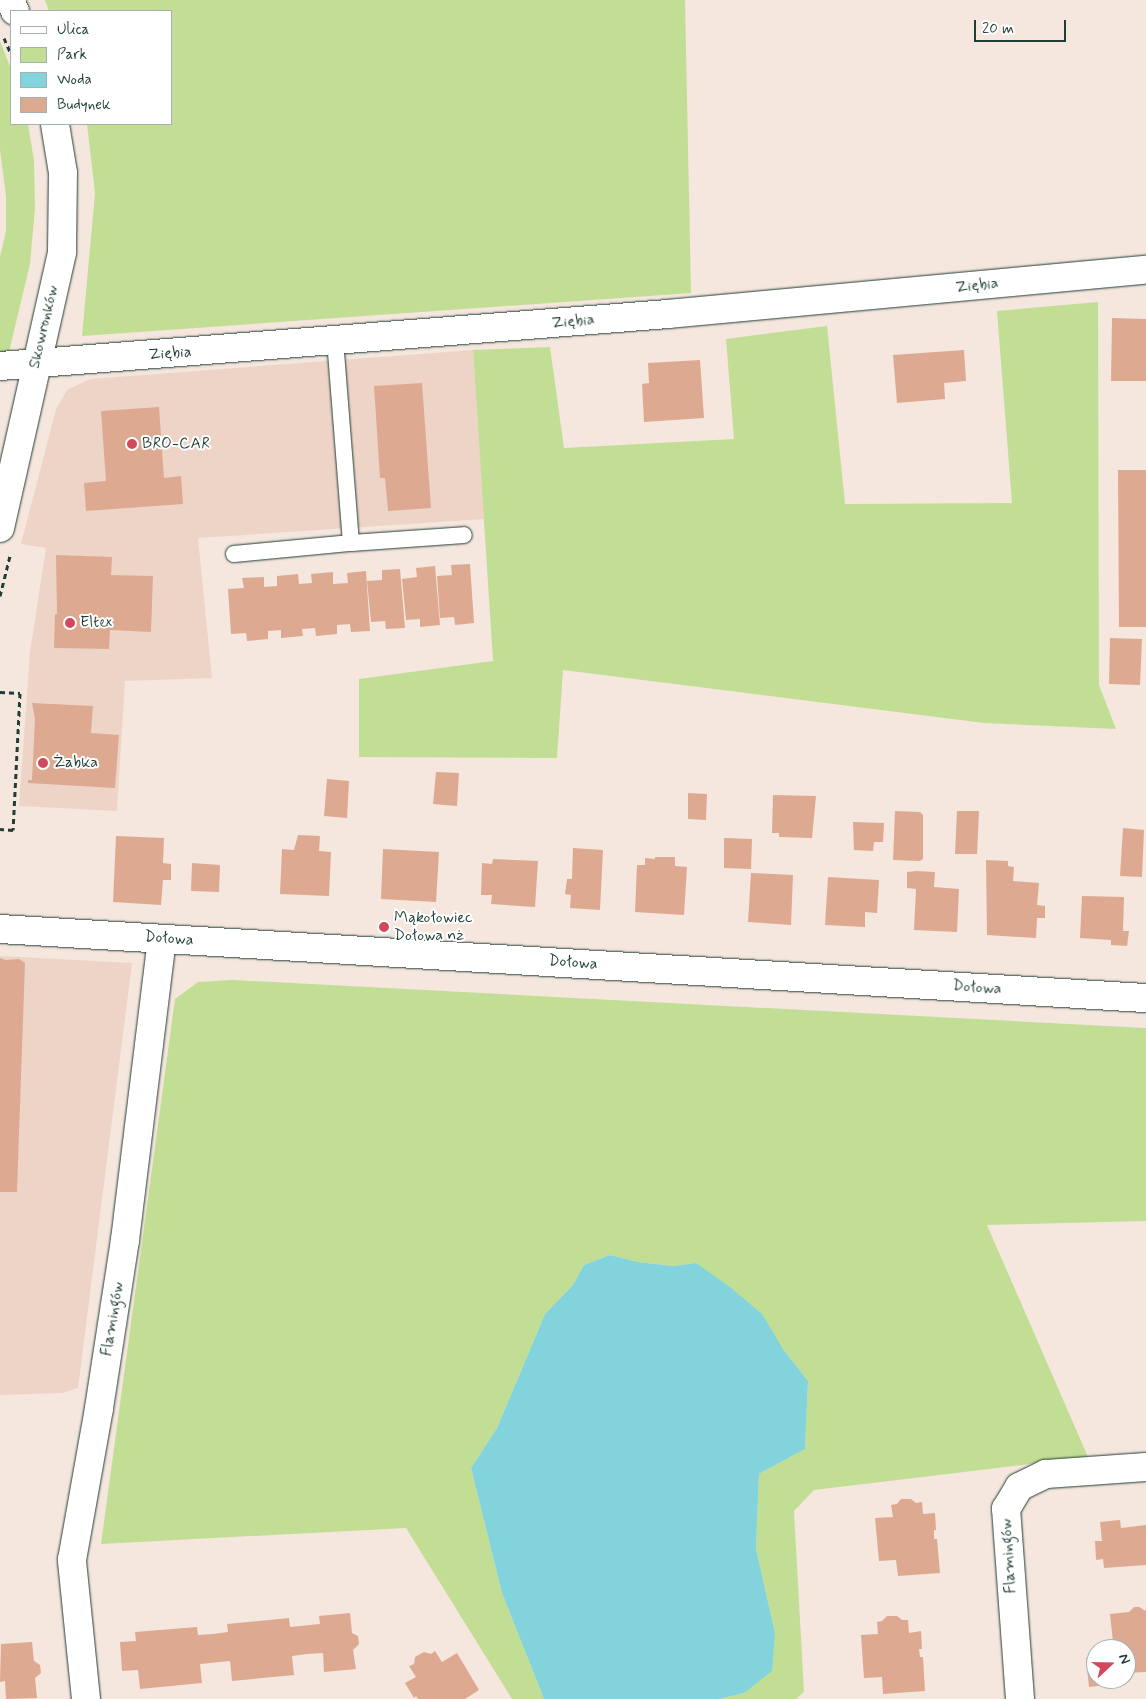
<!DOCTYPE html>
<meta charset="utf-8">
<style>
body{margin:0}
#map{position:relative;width:1146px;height:1699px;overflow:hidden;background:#f5e6de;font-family:Mynerve,sans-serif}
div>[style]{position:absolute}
.built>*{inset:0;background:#eed4c7}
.green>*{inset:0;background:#c2de95}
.water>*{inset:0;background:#82d3dc}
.building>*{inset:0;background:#ddaa91}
.path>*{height:3px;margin-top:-1.5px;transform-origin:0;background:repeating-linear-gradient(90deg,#1f3d34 0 5px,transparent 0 9px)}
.roads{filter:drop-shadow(0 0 1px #1f3d34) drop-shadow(0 0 1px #1f3d34)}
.lane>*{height:16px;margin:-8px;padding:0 8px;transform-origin:8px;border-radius:8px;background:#fff}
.street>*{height:28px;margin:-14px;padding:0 14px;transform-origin:14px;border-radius:14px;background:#fff}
.secondary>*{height:28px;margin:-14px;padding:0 14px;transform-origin:14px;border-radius:14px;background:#fff}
.dots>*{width:14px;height:14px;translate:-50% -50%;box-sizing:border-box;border:2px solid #fff;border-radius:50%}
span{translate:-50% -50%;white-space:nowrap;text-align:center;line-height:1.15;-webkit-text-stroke:4px #fff;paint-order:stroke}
.street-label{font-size:16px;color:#1f3d34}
.poi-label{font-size:16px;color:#1f3d34}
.left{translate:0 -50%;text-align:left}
.legend{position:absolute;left:10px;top:10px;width:162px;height:115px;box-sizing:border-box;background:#fff;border:1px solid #a5b1ae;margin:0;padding:6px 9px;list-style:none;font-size:15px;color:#1f3d34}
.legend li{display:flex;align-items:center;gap:10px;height:25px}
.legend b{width:25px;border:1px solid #a5b1ae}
.north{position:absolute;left:1086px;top:1639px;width:50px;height:50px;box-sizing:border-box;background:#fff;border:1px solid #a5b1ae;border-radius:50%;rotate:69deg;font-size:14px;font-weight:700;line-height:20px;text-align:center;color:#1f3d34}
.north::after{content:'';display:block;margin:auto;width:18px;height:22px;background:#d1495b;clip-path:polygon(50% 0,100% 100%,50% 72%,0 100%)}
.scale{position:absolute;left:974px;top:20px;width:92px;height:22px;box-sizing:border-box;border:2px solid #1f3d34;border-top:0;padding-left:6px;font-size:15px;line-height:18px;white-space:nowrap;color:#1f3d34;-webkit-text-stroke:4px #fff;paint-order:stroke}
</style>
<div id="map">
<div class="built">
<div style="clip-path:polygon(473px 350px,484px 519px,198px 538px,212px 678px,125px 681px,117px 811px,19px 806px,30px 652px,46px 548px,21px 544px,56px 409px,67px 390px,90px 379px)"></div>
<div style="clip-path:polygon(0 956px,132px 963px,78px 1388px,62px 1393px,0 1395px)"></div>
</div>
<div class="green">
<div style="clip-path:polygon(45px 0,685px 0,691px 293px,82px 336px,95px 193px,87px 124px,171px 124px,171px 11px,49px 11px)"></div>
<div style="clip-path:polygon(0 41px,11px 69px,11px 124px,28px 124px,34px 161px,35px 208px,30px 264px,8px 356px,0 357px,0 257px,6px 231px,6px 196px,0 150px)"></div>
<div style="clip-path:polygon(1098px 302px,1099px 685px,1116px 729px,984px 723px,563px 670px,557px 758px,359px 757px,359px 679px,493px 661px,473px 350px,550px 347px,564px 448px,734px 439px,726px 339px,827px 326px,845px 504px,1012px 503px,997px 311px)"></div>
<div style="clip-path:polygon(233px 980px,1146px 1028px,1146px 1221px,987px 1225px,1088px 1457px,814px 1490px,794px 1511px,804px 1692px,796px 1699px,719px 1699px,744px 1693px,775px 1633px,756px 1549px,759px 1474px,805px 1449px,808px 1381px,783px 1349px,696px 1263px,673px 1266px,638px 1262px,610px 1255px,584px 1265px,573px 1285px,545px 1314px,497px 1428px,471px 1468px,502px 1593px,544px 1699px,512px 1699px,406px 1528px,101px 1544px,175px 999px,198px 982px)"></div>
</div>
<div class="water">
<div style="clip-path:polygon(610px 1255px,638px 1262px,673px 1266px,696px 1263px,730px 1287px,762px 1314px,783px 1349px,808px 1381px,805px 1449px,759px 1474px,756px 1549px,775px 1633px,772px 1671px,744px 1693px,719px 1699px,544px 1699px,502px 1593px,471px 1468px,497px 1428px,545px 1314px,573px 1285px,584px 1265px)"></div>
</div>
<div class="building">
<div style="clip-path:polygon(1112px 318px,1146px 319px,1146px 381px,1111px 381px)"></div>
<div style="clip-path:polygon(964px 350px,966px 381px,944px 383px,945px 399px,897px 403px,893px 355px)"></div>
<div style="clip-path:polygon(700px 360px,704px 418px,644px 422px,642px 384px,649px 383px,648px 363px)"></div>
<div style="clip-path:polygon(422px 383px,431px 508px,388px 511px,385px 478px,380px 478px,374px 386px)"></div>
<div style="clip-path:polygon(159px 407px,164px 478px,181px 476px,183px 504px,86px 511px,84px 483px,106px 481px,101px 411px)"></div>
<div style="clip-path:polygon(1118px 470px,1146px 470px,1146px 627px,1119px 627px)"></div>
<div style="clip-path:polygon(56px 555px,112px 557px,111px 575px,153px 576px,151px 632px,110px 630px,109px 649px,54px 648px,55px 614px,57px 614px)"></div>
<div style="clip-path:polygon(470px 564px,474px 623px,455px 625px,454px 617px,440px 618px,437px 576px,452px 575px,451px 565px)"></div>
<div style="clip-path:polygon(435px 566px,440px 625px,420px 627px,420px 619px,406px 620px,402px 579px,417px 577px,416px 568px)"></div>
<div style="clip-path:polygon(400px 569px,405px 628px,386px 629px,385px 621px,371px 622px,367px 581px,382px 580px,382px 570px)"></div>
<div style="clip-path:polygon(366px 571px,370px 631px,351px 632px,350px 624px,337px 625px,337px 634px,316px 636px,315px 628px,302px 629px,303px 636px,281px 638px,281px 630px,268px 631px,268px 639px,247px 641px,246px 633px,231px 634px,228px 589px,244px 588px,242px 578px,264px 577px,264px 587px,277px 586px,277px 576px,298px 574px,299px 584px,312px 583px,311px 574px,333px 572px,333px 584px,348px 583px,347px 573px)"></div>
<div style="clip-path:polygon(1110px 638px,1142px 639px,1140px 685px,1109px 684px)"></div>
<div style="clip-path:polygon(32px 703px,93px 706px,91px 733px,119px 735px,115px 788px,28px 783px,28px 780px,32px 780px,35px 719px)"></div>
<div style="clip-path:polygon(436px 772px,459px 773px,457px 806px,433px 804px)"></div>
<div style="clip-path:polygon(327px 779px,349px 781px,347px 818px,324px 816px)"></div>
<div style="clip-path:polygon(688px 793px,707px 794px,706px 820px,688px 819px)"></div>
<div style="clip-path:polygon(773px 795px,816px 796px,812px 838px,779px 837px,779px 833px,772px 833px)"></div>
<div style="clip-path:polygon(895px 811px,920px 812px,923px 815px,923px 859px,920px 861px,893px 860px)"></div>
<div style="clip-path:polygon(957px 811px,979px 811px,977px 854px,955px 854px)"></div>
<div style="clip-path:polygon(853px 822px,884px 823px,883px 842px,874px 842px,873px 851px,854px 850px)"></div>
<div style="clip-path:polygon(1123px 828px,1144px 830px,1142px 877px,1120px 876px)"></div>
<div style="clip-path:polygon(298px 835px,320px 836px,319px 851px,331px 852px,329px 896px,280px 894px,282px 849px,294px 850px)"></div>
<div style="clip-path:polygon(116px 836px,164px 838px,163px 863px,171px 864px,171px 880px,163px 880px,161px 905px,113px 902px)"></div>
<div style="clip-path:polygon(724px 838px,752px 839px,751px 869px,724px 868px)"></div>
<div style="clip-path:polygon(573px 848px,603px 850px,600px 910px,570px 908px,571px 895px,565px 894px,567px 879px,572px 879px)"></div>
<div style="clip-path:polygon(383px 849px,439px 852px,436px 902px,381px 899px)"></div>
<div style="clip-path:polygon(655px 857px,675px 857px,675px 866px,687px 867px,684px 915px,635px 912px,637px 865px,645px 865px,645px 858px,655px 859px)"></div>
<div style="clip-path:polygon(493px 859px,538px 861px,535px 907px,491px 904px,492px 895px,481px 895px,482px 863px,492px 864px)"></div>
<div style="clip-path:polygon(986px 860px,1008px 861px,1008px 866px,1014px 867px,1013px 881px,1039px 883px,1037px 905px,1045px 906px,1045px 918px,1037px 918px,1036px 938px,987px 935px)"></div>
<div style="clip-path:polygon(192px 863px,220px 865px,219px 892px,191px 891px)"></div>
<div style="clip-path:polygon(916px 871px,935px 872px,934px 887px,959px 889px,957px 932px,914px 930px,916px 889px,907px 888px,907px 872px)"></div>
<div style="clip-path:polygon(751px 873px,793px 875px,791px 925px,748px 922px)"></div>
<div style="clip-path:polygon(828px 877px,879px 880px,877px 913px,865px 912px,865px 927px,825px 925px)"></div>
<div style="clip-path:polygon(1082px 896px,1124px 897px,1123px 931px,1129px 931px,1127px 946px,1111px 945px,1111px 940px,1080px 938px)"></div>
<div style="clip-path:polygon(0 958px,6px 960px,19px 959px,25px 963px,17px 1192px,0 1192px)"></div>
<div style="clip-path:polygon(901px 1499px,911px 1499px,916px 1503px,922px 1502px,923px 1514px,935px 1513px,936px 1530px,934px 1530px,934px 1539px,937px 1539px,940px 1573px,898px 1576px,896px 1560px,879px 1561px,875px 1518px,893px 1517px,891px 1505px,897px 1504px)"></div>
<div style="clip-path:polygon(1120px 1520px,1121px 1528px,1146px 1525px,1146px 1565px,1104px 1568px,1103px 1559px,1096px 1560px,1095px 1541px,1102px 1541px,1100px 1522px)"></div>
<div style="clip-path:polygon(1134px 1607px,1139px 1607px,1146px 1611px,1146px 1672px,1126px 1673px,1126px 1649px,1106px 1649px,1105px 1642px,1113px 1642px,1110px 1614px,1129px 1612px)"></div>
<div style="clip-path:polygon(350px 1613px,352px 1633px,358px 1636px,359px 1644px,353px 1650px,356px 1669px,324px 1672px,323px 1653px,307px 1654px,292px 1656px,294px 1675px,232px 1681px,230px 1661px,200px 1664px,202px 1683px,140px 1689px,138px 1670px,122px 1671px,120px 1642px,136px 1641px,135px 1632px,197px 1627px,198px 1635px,213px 1634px,228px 1632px,227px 1624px,289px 1618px,290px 1627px,320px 1624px,319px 1616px)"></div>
<div style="clip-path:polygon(887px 1616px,897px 1616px,902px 1620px,908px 1620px,909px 1633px,921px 1631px,922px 1649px,919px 1649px,920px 1657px,923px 1657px,925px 1691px,883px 1694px,882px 1677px,864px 1678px,861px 1635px,878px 1634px,877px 1622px,882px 1621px)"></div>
<div style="clip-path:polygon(32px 1642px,34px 1661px,40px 1665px,41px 1673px,35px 1678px,37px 1698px,6px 1699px,5px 1681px,0 1682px,1px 1644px)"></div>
<div style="clip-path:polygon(435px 1651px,442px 1662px,457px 1653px,479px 1690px,465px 1699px,418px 1699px,416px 1696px,414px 1698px,405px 1683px,416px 1677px,409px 1666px,414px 1664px,415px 1657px,424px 1652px,431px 1654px)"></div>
<div style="clip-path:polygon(1096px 1657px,1096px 1679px,1122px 1679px,1122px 1683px,1089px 1687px,1086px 1658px)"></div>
</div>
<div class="path">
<div style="left:4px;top:38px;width:17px;rotate:66deg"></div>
<div style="left:0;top:596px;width:41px;rotate:-76deg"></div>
<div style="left:0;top:692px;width:20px;rotate:3deg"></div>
<div style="left:20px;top:693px;width:137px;rotate:92.9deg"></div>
<div style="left:13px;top:830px;width:13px;rotate:-176deg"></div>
</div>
<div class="roads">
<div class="lane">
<div style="left:351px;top:543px;width:113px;rotate:-4deg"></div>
<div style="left:234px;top:554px;width:118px;rotate:-5.4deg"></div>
<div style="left:351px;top:543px;width:203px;rotate:-94.5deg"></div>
</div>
<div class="street">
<div style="left:0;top:366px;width:670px;rotate:-4.45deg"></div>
<div style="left:668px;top:314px;width:480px;rotate:-5.3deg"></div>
<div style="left:0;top:929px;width:1148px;rotate:3.45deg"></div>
<div style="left:86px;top:1699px;width:140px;rotate:-95.8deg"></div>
<div style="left:72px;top:1560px;width:154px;rotate:-79.9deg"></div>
<div style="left:99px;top:1408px;width:170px;rotate:-81.2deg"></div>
<div style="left:125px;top:1240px;width:303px;rotate:-83deg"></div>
<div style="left:1020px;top:1699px;width:191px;rotate:-94.2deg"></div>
<div style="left:1006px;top:1509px;width:26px;rotate:-59deg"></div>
<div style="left:1019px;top:1487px;width:30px;rotate:-26deg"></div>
<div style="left:1046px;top:1474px;width:100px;rotate:-4deg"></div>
</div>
<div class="secondary">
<div style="left:10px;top:0;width:12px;rotate:66deg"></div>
<div style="left:0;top:528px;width:283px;rotate:-77.3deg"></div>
<div style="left:62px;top:252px;width:79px;rotate:-89.3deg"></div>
<div style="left:63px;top:173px;width:50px;rotate:-99.3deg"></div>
</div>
</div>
<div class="dots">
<div style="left:132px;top:444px;background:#d1495b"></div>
<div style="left:70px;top:623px;background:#d1495b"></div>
<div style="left:43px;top:763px;background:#d1495b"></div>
<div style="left:384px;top:927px;background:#d1495b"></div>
</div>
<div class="street-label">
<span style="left:977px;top:286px;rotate:-6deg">Ziębia</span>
<span style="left:573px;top:322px;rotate:-5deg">Ziębia</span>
<span style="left:44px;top:327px;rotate:-77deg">Skowronków</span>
<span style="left:170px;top:354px;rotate:-4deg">Ziębia</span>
<span style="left:169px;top:939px;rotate:4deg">Dołowa</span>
<span style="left:573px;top:963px;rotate:4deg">Dołowa</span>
<span style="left:977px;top:988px;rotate:4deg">Dołowa</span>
<span style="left:113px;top:1319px;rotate:-81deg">Flamingów</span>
<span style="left:1009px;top:1556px;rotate:-94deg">Flamingów</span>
</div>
<div class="poi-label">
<span class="left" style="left:142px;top:444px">BRO-CAR</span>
<span class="left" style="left:80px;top:623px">Eltex</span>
<span class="left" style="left:53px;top:763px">Żabka</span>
<span class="left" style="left:394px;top:927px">Mąkołowiec<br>Dołowa nż</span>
</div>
<ul class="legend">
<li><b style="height:6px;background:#fff"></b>Ulica</li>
<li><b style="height:14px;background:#c2de95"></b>Park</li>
<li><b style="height:14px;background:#82d3dc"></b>Woda</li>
<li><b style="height:14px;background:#ddaa91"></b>Budynek</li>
</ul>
<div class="north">N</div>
<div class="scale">20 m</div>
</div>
